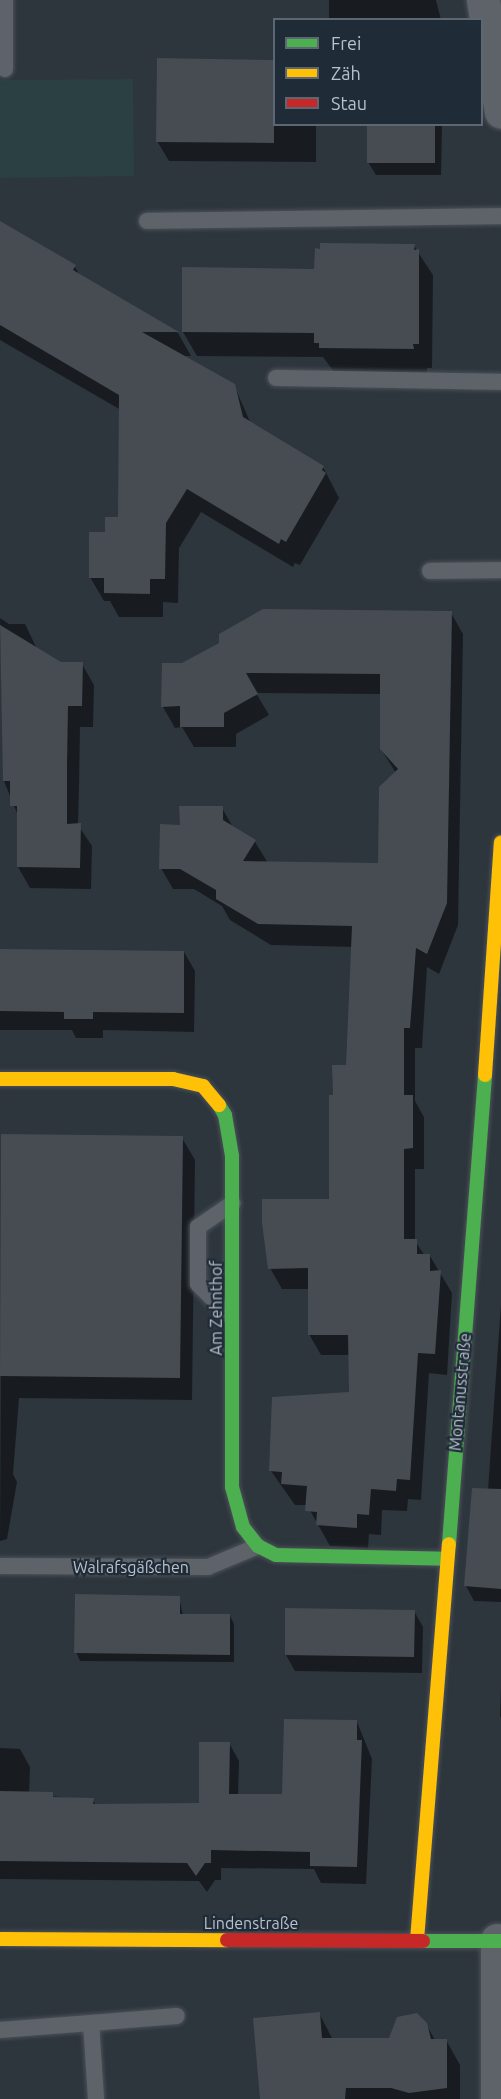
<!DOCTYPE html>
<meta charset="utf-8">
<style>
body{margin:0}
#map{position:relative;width:501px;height:2099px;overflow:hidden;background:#2d353d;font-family:Ubuntu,sans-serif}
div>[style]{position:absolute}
.green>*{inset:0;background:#2a4043}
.shadow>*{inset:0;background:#0007}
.building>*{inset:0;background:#464c52}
.roads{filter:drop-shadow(0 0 2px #4b5157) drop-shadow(0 0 2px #4b5157)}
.lane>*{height:16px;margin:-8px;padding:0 8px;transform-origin:8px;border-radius:8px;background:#5e636a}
.street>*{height:33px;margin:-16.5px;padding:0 16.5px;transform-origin:16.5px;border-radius:16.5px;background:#5e636a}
.fast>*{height:14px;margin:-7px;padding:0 7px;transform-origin:7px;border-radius:7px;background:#4caf50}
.slow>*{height:14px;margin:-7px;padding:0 7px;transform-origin:7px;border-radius:7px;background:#ffc107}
.jam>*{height:14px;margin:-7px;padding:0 7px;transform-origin:7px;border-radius:7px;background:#c62828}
span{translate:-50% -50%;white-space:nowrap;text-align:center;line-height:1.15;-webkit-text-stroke:4.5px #202b38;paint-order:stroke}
.street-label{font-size:16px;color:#b8c1cc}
.legend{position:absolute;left:273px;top:18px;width:210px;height:108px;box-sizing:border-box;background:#202b38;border:2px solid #5d6773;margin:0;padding:8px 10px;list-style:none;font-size:18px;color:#b8c1cc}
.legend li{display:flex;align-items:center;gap:12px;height:30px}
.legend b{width:30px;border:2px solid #5d6773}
</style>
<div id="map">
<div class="green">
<div style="clip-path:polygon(133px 79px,134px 176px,0 178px,0 80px)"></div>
</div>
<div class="shadow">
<div style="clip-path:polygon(329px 0,436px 0,441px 20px,329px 20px)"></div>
<div style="clip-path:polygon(158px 60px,274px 61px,274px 124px,316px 124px,316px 162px,169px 161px,157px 141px)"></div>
<div style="clip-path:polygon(367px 124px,442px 124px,441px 175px,376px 175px,368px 162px)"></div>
<div style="clip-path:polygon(0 222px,75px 267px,80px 276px,178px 333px,191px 356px,181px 356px,234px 385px,251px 424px,323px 467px,339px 498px,300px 565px,295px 563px,293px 567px,201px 512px,179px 548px,178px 603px,163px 602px,163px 617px,119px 617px,110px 601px,104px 601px,90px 577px,106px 533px,120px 518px,121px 410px,0 340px)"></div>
<div style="clip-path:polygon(414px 246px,433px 275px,432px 368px,427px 368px,427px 373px,334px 372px,323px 357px,197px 356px,183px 332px,316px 270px)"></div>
<div style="clip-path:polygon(451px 613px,463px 634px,458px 925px,439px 974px,427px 967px,422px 1048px,415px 1048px,415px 1101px,424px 1117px,424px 1169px,415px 1169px,415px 1241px,425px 1256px,430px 1256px,452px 1293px,447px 1375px,429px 1373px,421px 1500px,408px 1499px,407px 1511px,382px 1510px,381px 1535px,369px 1534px,368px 1548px,330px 1546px,307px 1505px,295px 1505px,271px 1471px,350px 1394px,349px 1355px,321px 1355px,309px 1334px,309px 1289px,282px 1289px,270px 1268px,331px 1200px,335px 1096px,347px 1067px,353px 947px,271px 945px,230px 920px,222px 906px,194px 889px,173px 889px,161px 868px,181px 827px,222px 808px,234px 829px,255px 842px,268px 863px,380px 864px,396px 773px,381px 749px,381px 694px,256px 693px,269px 715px,236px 734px,236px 747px,194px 747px,182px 727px,175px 728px,163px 707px,183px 665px)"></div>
<div style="clip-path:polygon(0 618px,9px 624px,25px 624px,37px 649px,61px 663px,82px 664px,94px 685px,93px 727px,80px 727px,79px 787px,78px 825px,92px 846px,91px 889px,30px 888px,18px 867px,19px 818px,4px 781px)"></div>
<div style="clip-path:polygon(0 951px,184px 952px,195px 971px,194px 1032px,103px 1030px,103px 1038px,76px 1038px,72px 1030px,0 1030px)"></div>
<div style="clip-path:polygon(2px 1136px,182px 1138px,195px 1160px,192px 1400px,19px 1398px,13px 1474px,17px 1482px,7px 1539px,0 1541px)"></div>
<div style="clip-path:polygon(501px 1304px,501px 1602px,474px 1601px,466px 1586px,488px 1490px)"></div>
<div style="clip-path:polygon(179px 1597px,183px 1616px,230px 1616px,234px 1624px,234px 1662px,80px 1661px,76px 1652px)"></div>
<div style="clip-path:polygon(414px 1611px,423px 1627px,422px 1673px,295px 1671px,286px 1655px)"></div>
<div style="clip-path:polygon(501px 1688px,501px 1718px,500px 1716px)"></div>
<div style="clip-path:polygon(357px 1722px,372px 1759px,366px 1884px,321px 1883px,314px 1869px,221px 1868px,221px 1880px,215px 1880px,207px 1892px,199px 1881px,0 1879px,0 1748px,20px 1749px,30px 1767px,29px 1794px,93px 1800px,96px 1806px,200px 1805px,229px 1743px,239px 1761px,238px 1795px,284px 1796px)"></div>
<div style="clip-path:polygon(319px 2013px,333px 2040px,390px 2040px,426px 2024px,435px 2040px,446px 2040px,460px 2065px,460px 2099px,262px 2099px)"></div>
</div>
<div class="building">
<div style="clip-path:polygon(157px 58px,274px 60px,274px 143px,156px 142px)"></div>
<div style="clip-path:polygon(367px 124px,435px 124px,435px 163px,367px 163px)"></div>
<div style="clip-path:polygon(0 221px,76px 265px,73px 270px,179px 332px,142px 332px,235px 384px,243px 417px,324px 466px,322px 470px,326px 473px,286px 542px,281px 539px,279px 544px,187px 489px,166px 523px,165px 579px,150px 579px,150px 594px,104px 593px,104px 578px,89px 578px,89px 532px,105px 532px,105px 517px,118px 517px,119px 395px,0 325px)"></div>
<div style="clip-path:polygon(320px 243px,415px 244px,414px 250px,419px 249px,419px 344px,413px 344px,414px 349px,319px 348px,319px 343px,314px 343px,314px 333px,182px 332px,182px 267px,314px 269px,315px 248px,320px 249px)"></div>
<div style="clip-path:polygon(263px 609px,452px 611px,447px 903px,427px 954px,416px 948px,410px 1028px,404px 1028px,404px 1095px,413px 1095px,413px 1148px,404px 1149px,404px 1239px,417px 1239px,417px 1254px,430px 1254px,430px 1271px,441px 1270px,435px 1354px,418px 1353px,410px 1480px,397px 1479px,396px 1491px,371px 1489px,369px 1515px,357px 1514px,357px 1528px,316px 1525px,317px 1512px,305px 1511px,307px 1486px,281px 1484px,282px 1472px,269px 1471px,272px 1397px,349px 1392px,348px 1335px,308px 1335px,308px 1268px,268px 1269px,262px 1223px,262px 1199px,329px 1199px,329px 1095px,333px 1095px,332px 1065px,346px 1065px,352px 926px,258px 924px,216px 899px,216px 890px,180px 869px,159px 869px,160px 824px,180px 825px,179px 806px,223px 806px,223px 820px,256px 840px,243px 861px,378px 863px,379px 787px,398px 769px,380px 749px,380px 674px,246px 673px,258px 694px,224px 713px,224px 727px,180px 727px,180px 706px,161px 707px,162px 663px,182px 663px,219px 643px,219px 634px)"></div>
<div style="clip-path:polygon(0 625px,61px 662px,83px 662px,82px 706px,68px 706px,67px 765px,67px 824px,81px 823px,80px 868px,17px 867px,17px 806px,10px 806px,10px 781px,3px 781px)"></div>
<div style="clip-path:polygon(0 949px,184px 951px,184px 1013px,93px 1012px,93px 1019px,64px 1019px,64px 1012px,0 1011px)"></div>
<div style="clip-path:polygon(1px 1134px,183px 1136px,180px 1378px,0 1376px)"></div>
<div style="clip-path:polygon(472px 1488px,501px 1489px,501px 1589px,464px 1586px)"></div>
<div style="clip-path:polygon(75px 1594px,180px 1596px,180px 1614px,230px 1614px,230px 1655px,74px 1653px)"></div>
<div style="clip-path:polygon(285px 1608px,415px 1610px,414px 1657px,285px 1655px)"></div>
<div style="clip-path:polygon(284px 1719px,357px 1720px,357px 1740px,362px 1740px,357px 1867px,310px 1866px,310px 1852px,211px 1850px,211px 1863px,205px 1863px,196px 1876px,187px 1863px,0 1861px,0 1791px,53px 1792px,53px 1797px,94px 1798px,93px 1804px,199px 1803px,199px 1742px,230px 1742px,229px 1794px,282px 1794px)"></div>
<div style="clip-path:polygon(320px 2012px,322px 2038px,389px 2038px,397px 2017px,417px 2013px,427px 2023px,431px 2039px,447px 2039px,447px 2088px,409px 2093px,391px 2088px,346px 2088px,345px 2099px,260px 2099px,253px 2018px)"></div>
</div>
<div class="roads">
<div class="lane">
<div style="left:5px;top:69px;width:69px;rotate:-90deg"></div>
<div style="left:147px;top:221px;width:354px;rotate:-0.8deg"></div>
<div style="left:276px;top:378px;width:225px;rotate:1deg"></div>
<div style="left:430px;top:571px;width:71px;rotate:-0.8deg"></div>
<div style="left:230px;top:1316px;width:45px;rotate:-135deg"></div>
<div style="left:198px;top:1284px;width:57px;rotate:-90deg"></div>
<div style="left:198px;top:1227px;width:42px;rotate:-34.4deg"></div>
<div style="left:0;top:1566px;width:208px;rotate:0.3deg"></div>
<div style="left:208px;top:1567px;width:54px;rotate:-22.8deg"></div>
<div style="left:91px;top:2023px;width:86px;rotate:-4.7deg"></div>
<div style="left:0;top:2030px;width:91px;rotate:-4.4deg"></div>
<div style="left:91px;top:2023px;width:76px;rotate:86.2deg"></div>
</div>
<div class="street">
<div style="left:483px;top:0;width:113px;rotate:80.9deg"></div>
<div style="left:497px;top:1940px;width:159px;rotate:90deg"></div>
</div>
<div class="fast">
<div style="left:219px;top:1105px;width:12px;rotate:59deg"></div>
<div style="left:225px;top:1115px;width:42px;rotate:80.3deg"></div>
<div style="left:232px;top:1156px;width:331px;rotate:90deg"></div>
<div style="left:232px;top:1487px;width:41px;rotate:74.6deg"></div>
<div style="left:243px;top:1527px;width:24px;rotate:52deg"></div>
<div style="left:258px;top:1546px;width:20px;rotate:27deg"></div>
<div style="left:276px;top:1555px;width:170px;rotate:1.3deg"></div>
<div style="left:449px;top:1544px;width:470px;rotate:-85.6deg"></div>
<div style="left:423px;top:1941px;width:78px"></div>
</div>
<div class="slow">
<div style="left:485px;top:1075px;width:233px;rotate:-86.1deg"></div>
<div style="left:0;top:1079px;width:173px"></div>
<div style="left:173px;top:1079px;width:31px;rotate:13deg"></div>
<div style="left:203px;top:1086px;width:25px;rotate:50deg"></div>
<div style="left:0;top:1939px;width:227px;rotate:0.3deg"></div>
<div style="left:417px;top:1940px;width:397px;rotate:-85.4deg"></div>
</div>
<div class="jam">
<div style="left:227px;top:1940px;width:196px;rotate:0.3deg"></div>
</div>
</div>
<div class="street-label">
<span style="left:216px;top:1308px;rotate:-90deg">Am Zehnthof</span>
<span style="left:460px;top:1392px;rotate:-85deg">Montanusstraße</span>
<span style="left:131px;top:1567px">Walrafsgäßchen</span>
<span style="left:251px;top:1923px">Lindenstraße</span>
</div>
<ul class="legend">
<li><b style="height:8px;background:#4caf50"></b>Frei</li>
<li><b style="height:8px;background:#ffc107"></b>Zäh</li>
<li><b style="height:8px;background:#c62828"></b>Stau</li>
</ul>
</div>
